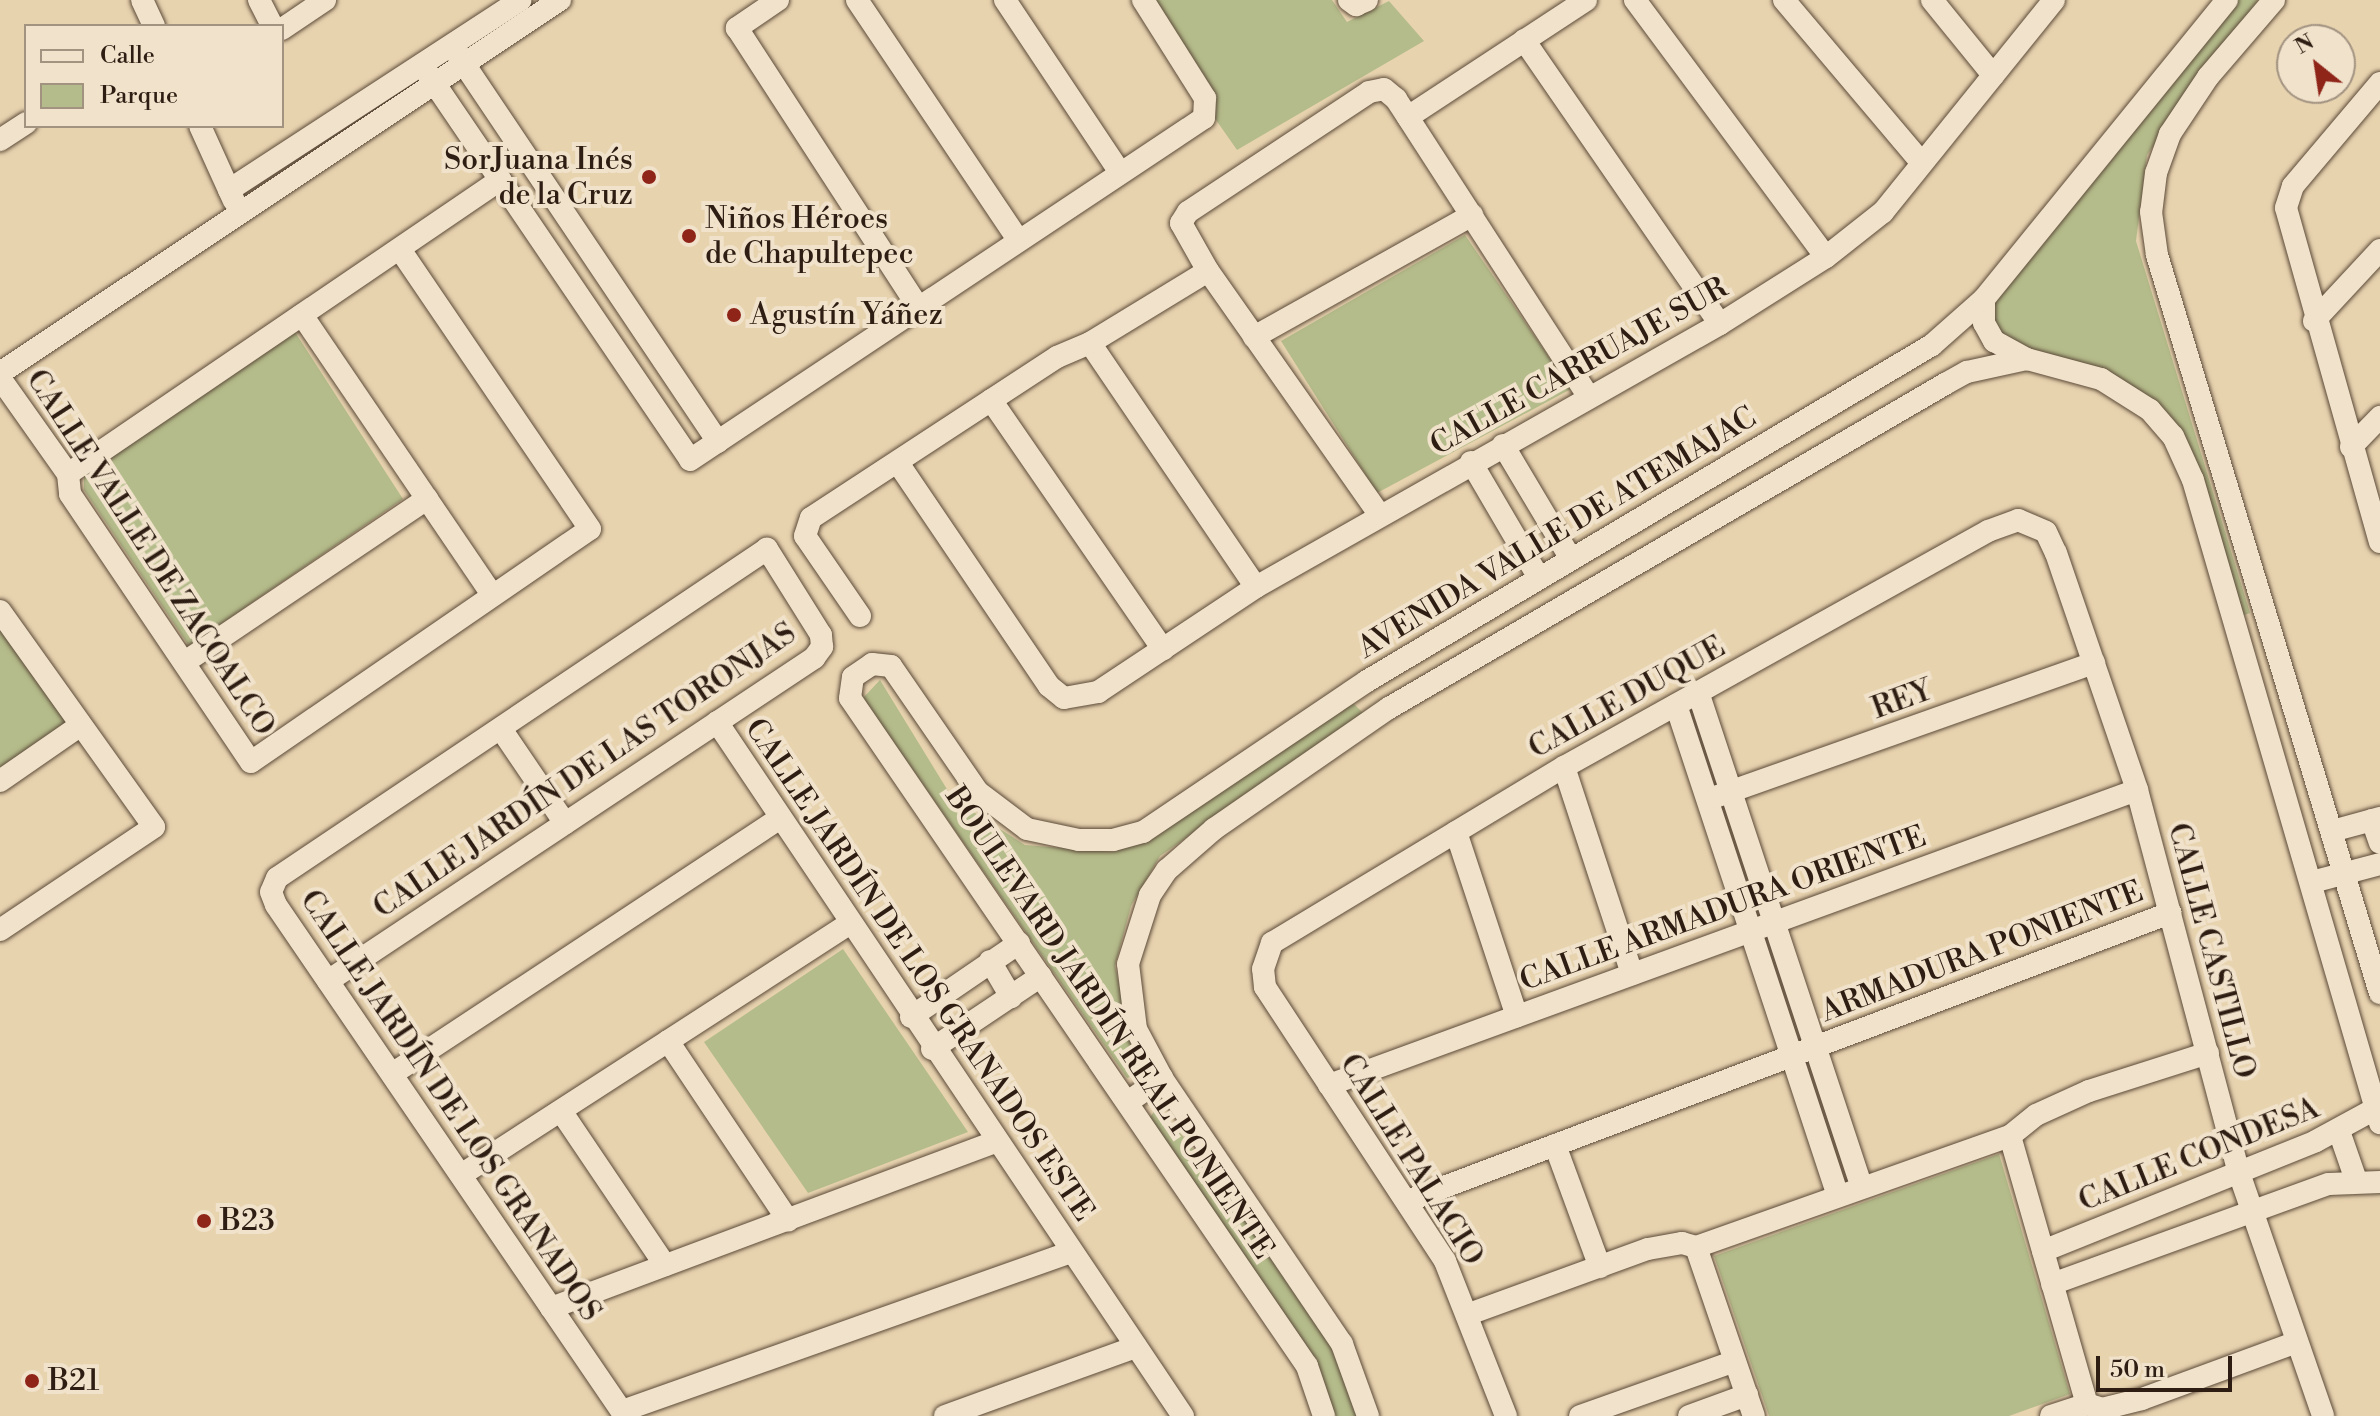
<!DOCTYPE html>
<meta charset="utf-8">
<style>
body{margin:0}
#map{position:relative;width:2380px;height:1416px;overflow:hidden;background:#e8d3af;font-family:"Libre Bodoni",serif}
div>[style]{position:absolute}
.green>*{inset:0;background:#b5bc8b}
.roads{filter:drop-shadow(0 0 2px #5c4a39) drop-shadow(0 0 2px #5c4a39)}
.minor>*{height:22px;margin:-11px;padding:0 11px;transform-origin:11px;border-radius:11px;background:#f0e2cb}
.dots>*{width:22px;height:22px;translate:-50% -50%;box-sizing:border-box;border:4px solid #f0e2cb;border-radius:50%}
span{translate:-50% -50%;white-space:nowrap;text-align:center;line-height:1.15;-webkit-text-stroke:8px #f0e2cb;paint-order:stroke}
.poi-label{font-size:30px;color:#2e1d12}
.right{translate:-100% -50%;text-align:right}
.left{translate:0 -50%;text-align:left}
.street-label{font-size:30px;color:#2e1d12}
.legend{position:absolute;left:24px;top:24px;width:260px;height:104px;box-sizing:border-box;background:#f0e2cb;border:2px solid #a29381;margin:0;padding:10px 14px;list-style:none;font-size:24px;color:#2e1d12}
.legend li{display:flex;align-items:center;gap:16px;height:40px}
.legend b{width:40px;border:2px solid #a29381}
.north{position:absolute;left:2276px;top:24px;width:80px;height:80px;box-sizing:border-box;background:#f0e2cb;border:2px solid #a29381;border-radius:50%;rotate:330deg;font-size:22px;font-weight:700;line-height:32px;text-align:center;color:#2e1d12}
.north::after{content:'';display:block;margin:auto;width:28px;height:36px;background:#8f2418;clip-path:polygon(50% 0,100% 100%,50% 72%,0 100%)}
.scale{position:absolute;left:2096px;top:1356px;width:136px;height:36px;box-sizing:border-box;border:4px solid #2e1d12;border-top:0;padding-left:10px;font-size:24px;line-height:28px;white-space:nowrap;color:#2e1d12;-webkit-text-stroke:6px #f0e2cb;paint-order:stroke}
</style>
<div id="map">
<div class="green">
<div style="clip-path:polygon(1152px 0,1332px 0,1347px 22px,1389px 1px,1424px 41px,1237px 150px,1214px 117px,1216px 105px)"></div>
<div style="clip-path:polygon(2235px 0,2258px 0,2147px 155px,2136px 241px,2250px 613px,2236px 618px,2195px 478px,2151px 408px,2010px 348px,1986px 323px,1986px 299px)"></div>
<div style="clip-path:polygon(1465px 235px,1571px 389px,1377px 493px,1281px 341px)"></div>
<div style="clip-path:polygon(295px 332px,403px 499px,189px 646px,84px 490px,84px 474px)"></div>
<div style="clip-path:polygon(0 623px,70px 724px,0 771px)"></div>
<div style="clip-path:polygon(880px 680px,953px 799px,1025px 845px,1113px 852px,1158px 833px,1349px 699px,1364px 714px,1160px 856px,1131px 906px,1115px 966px,1139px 1074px,1127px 1078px,863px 698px)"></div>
<div style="clip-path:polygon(843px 949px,968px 1132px,808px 1193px,704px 1042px)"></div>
<div style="clip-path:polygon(1158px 1106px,1232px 1197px,1333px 1347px,1358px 1416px,1333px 1416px,1148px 1120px)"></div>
<div style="clip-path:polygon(1999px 1154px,2070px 1394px,2009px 1416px,1769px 1416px,1714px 1256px)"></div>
</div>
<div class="roads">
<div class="minor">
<div style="left:142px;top:0;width:29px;rotate:65deg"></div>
<div style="left:259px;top:0;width:29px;rotate:63deg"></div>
<div style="left:778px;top:0;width:50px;rotate:145.7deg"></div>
<div style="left:737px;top:28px;width:333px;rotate:57deg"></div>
<div style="left:857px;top:0;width:289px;rotate:56.1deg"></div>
<div style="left:1005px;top:0;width:206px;rotate:56.3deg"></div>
<div style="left:1349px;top:0;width:9px;rotate:36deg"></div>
<div style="left:1356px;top:5px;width:12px;rotate:-24deg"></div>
<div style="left:1635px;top:0;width:320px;rotate:53.4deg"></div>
<div style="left:1784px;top:0;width:212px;rotate:49.8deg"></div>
<div style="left:1932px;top:0;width:97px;rotate:50.9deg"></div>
<div style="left:2274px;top:0;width:101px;rotate:130.6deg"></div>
<div style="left:2208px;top:77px;width:69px;rotate:123.7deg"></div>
<div style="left:2170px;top:134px;width:41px;rotate:109.7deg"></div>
<div style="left:2156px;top:173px;width:39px;rotate:97deg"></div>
<div style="left:2151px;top:212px;width:43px;rotate:82.1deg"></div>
<div style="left:2157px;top:255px;width:771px;rotate:73.19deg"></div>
<div style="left:282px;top:29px;width:52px;rotate:-34deg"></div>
<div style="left:1524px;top:40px;width:345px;rotate:55.4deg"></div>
<div style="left:452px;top:46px;width:477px;rotate:56.1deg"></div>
<div style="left:422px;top:65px;width:477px;rotate:55.8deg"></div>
<div style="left:690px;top:460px;width:617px;rotate:-33.64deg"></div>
<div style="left:1204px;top:118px;width:20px;rotate:-87deg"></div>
<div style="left:1205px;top:98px;width:116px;rotate:-122.3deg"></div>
<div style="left:2380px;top:83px;width:135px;rotate:130.2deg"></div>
<div style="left:2293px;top:186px;width:23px;rotate:108deg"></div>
<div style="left:2286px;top:208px;width:347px;rotate:74.3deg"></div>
<div style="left:1408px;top:117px;width:213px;rotate:-33.3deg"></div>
<div style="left:200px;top:126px;width:82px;rotate:65.6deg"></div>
<div style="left:0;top:140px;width:31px;rotate:-33deg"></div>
<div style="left:229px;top:190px;width:348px;rotate:-33.1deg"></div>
<div style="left:1984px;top:299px;width:24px;rotate:90deg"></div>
<div style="left:1984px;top:323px;width:21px;rotate:61deg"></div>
<div style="left:1994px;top:341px;width:38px;rotate:29deg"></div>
<div style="left:2027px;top:359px;width:77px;rotate:15.1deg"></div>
<div style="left:2101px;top:379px;width:58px;rotate:32.3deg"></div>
<div style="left:2150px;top:410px;width:35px;rotate:49deg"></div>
<div style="left:2173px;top:436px;width:48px;rotate:65.6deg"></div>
<div style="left:2193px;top:480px;width:670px;rotate:73.78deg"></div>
<div style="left:302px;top:315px;width:338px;rotate:55.8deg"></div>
<div style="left:2314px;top:321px;width:97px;rotate:-47.1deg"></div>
<div style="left:1254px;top:337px;width:250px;rotate:-29.2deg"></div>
<div style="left:1090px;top:343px;width:295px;rotate:55.8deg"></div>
<div style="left:0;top:373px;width:673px;rotate:-33.67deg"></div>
<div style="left:0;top:378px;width:118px;rotate:54.7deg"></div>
<div style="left:68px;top:474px;width:20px;rotate:84deg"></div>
<div style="left:70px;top:494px;width:323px;rotate:56deg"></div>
<div style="left:251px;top:762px;width:411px;rotate:-34.5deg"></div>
<div style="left:590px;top:529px;width:338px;rotate:-124.2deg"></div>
<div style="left:991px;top:400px;width:303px;rotate:55.4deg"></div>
<div style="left:1503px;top:445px;width:133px;rotate:59.2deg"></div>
<div style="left:2351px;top:447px;width:42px;rotate:-46deg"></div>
<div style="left:1471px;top:462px;width:134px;rotate:59.6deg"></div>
<div style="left:898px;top:463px;width:269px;rotate:55.9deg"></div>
<div style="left:1049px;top:686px;width:19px;rotate:39deg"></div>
<div style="left:1064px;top:698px;width:35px;rotate:-10deg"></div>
<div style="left:1098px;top:692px;width:190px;rotate:-33.6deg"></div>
<div style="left:1256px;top:587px;width:533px;rotate:-29.55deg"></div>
<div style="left:1720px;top:324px;width:125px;rotate:-32.3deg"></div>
<div style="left:1826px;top:257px;width:73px;rotate:-38.3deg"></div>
<div style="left:1883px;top:212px;width:272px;rotate:-51.1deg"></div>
<div style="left:68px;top:474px;width:523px;rotate:-34.24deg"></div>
<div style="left:1379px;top:514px;width:297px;rotate:-125.1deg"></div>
<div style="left:1208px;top:271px;width:55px;rotate:-119.4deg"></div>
<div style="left:1181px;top:223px;width:13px;rotate:-58deg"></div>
<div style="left:1188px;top:212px;width:217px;rotate:-33.5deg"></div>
<div style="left:1369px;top:92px;width:15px;rotate:-11deg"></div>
<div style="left:1384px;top:89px;width:16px;rotate:40deg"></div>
<div style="left:1396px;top:99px;width:355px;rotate:57.1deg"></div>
<div style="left:0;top:611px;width:265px;rotate:54.5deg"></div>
<div style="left:154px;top:827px;width:185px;rotate:146.2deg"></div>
<div style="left:860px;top:616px;width:97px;rotate:-124.5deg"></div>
<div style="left:805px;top:536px;width:19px;rotate:-72deg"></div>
<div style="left:811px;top:518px;width:294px;rotate:-33.2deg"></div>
<div style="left:1057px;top:357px;width:36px;rotate:-23deg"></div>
<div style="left:1090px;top:343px;width:138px;rotate:-31.4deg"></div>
<div style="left:185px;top:662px;width:292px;rotate:-34deg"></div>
<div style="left:1698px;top:692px;width:522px;rotate:71.7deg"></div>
<div style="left:1676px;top:705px;width:517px;rotate:71.74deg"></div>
<div style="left:717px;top:722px;width:836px;rotate:56.12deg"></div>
<div style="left:501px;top:729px;width:114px;rotate:55.8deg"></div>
<div style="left:1564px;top:767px;width:218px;rotate:71.8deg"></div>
<div style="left:0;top:781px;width:98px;rotate:-34.7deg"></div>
<div style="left:1718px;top:796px;width:399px;rotate:-19.5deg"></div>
<div style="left:2372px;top:820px;width:24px;rotate:71deg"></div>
<div style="left:2332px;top:831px;width:50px;rotate:-15.2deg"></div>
<div style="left:1456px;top:832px;width:194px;rotate:71.7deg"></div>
<div style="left:2312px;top:882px;width:70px;rotate:-14.8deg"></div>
<div style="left:990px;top:961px;width:42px;rotate:59.7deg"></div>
<div style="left:328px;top:981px;width:584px;rotate:-33.61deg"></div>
<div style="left:814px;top:658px;width:14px;rotate:-54deg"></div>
<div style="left:822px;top:647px;width:12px;rotate:-95deg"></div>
<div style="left:821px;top:635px;width:102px;rotate:-122.1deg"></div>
<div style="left:767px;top:549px;width:590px;rotate:146.12deg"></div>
<div style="left:277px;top:878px;width:15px;rotate:113deg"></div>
<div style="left:271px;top:892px;width:14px;rotate:69deg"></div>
<div style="left:276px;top:905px;width:619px;rotate:55.67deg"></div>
<div style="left:911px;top:1017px;width:131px;rotate:-34.4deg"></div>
<div style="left:668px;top:1041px;width:216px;rotate:56.2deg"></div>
<div style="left:932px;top:1049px;width:131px;rotate:-33.8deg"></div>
<div style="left:392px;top:1074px;width:463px;rotate:-33.4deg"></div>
<div style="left:1329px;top:1085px;width:860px;rotate:-20.06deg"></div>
<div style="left:1128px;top:1102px;width:42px;rotate:-35.2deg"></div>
<div style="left:561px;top:1111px;width:186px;rotate:56deg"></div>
<div style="left:2339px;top:1131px;width:52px;rotate:70.9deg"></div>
<div style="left:2010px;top:1136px;width:279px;rotate:74deg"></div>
<div style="left:1555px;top:1145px;width:130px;rotate:69.8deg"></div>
<div style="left:461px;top:1175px;width:461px;rotate:-32.9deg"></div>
<div style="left:1407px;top:1201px;width:816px;rotate:-20.68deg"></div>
<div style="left:1696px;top:1247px;width:179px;rotate:71.1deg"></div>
<div style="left:2043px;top:1251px;width:294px;rotate:-21.9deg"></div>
<div style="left:2316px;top:1141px;width:67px;rotate:-28.5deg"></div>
<div style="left:2052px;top:1284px;width:294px;rotate:-19.9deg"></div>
<div style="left:2329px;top:1184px;width:51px;rotate:-2.2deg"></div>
<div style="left:551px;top:1308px;width:475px;rotate:-20.5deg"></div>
<div style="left:1469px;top:1314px;width:190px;rotate:-20deg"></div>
<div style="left:1648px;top:1249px;width:35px;rotate:-10deg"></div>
<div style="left:1682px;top:1243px;width:15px;rotate:16deg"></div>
<div style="left:1696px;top:1247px;width:333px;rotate:-19.5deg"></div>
<div style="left:2010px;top:1136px;width:33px;rotate:-39deg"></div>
<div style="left:2036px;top:1115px;width:58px;rotate:-24.4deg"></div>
<div style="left:2089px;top:1091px;width:125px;rotate:-17.7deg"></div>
<div style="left:622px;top:1411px;width:476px;rotate:-19.5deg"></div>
<div style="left:945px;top:1416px;width:203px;rotate:-19.9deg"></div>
<div style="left:1324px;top:1416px;width:53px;rotate:-108.8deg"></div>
<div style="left:1307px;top:1366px;width:809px;rotate:-124.38deg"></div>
<div style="left:850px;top:698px;width:21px;rotate:-82deg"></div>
<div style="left:853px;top:677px;width:23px;rotate:-34deg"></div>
<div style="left:872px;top:664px;width:19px;rotate:6deg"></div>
<div style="left:891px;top:666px;width:153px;rotate:55.4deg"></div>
<div style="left:978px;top:792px;width:61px;rotate:37.1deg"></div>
<div style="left:1027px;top:829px;width:53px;rotate:11.9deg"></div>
<div style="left:1079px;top:840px;width:34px"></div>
<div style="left:1113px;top:840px;width:31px;rotate:-15deg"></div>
<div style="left:1143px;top:832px;width:270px;rotate:-34deg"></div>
<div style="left:1367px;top:681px;width:657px;rotate:-30.74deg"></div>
<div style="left:1932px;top:345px;width:69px;rotate:-41.5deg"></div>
<div style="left:1984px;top:299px;width:385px;rotate:-50.9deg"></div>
<div style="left:1368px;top:1416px;width:77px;rotate:-109.9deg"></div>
<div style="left:1342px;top:1344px;width:321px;rotate:-124.1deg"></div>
<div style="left:1162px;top:1078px;width:55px;rotate:-118deg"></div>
<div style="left:1136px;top:1029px;width:65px;rotate:-97deg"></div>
<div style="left:1128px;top:964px;width:72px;rotate:-72.3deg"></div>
<div style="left:1150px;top:895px;width:30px;rotate:-56deg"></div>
<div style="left:1167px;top:870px;width:62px;rotate:-41.1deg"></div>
<div style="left:1214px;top:829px;width:213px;rotate:-34.7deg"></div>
<div style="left:1389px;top:708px;width:644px;rotate:-30.23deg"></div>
<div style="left:1945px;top:384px;width:25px;rotate:-29deg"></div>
<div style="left:1967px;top:372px;width:61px;rotate:-12.2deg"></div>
<div style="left:1506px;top:1416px;width:167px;rotate:-111.5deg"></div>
<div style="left:1445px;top:1261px;width:328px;rotate:-123.3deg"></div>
<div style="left:1265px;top:987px;width:18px;rotate:-96deg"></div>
<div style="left:1263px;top:969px;width:28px;rotate:-71deg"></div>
<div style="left:1272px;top:943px;width:341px;rotate:-31.1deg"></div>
<div style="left:1564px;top:767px;width:485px;rotate:-29.1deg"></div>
<div style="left:1988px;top:531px;width:32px;rotate:-20deg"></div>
<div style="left:2018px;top:520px;width:30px;rotate:23deg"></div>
<div style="left:2046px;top:532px;width:23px;rotate:65deg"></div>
<div style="left:2056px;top:553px;width:250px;rotate:71.1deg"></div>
<div style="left:2137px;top:790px;width:393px;rotate:75.1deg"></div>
<div style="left:2238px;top:1170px;width:260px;rotate:70.9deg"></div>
<div style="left:1580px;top:1416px;width:164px;rotate:-19.5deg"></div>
<div style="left:1689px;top:1416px;width:62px;rotate:-19.9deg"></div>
<div style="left:2051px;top:1416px;width:38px;rotate:-18deg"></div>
<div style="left:2087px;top:1404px;width:16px;rotate:18deg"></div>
<div style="left:2102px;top:1409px;width:41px;rotate:-14deg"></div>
<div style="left:2142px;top:1399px;width:165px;rotate:-20.2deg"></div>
</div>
</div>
<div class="dots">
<div style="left:649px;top:177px;background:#8f2418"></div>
<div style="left:689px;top:236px;background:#8f2418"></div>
<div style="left:734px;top:315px;background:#8f2418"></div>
<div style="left:204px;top:1221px;background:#8f2418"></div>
<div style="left:32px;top:1381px;background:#8f2418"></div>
</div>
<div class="poi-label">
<span class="right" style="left:633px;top:177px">SorJuana Inés<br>de la Cruz</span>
<span class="left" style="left:705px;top:236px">Niños Héroes<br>de Chapultepec</span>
<span class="left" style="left:750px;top:315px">Agustín Yáñez</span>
<span class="left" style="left:220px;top:1221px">B23</span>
<span class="left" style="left:48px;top:1381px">B21</span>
</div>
<div class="street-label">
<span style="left:1579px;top:367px;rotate:-29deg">CALLE CARRUAJE SUR</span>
<span style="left:1557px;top:533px;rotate:-31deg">AVENIDA VALLE DE ATEMAJAC</span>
<span style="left:150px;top:553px;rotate:57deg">CALLE VALLE DE ZACOALCO</span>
<span style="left:1627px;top:698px;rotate:-29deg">CALLE DUQUE</span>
<span style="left:1902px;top:700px;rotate:-20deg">REY</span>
<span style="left:585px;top:771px;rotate:-34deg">CALLE JARDÍN DE LAS TORONJAS</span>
<span style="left:1723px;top:909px;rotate:-20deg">CALLE ARMADURA ORIENTE</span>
<span style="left:2211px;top:951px;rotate:75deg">CALLE CASTILLO</span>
<span style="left:1982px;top:952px;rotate:-21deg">ARMADURA PONIENTE</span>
<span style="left:919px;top:970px;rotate:56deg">CALLE JARDÍN DE LOS GRANADOS ESTE</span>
<span style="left:1109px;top:1023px;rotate:56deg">BOULEVARD JARDÍN REAL PONIENTE</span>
<span style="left:450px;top:1106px;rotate:56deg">CALLE JARDÍN DE LOS GRANADOS</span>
<span style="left:2199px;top:1155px;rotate:-22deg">CALLE CONDESA</span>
<span style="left:1411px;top:1160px;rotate:58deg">CALLE PALACIO</span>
</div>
<ul class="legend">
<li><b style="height:10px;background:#f0e2cb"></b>Calle</li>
<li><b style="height:22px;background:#b5bc8b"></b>Parque</li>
</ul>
<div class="north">N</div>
<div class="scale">50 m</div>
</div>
